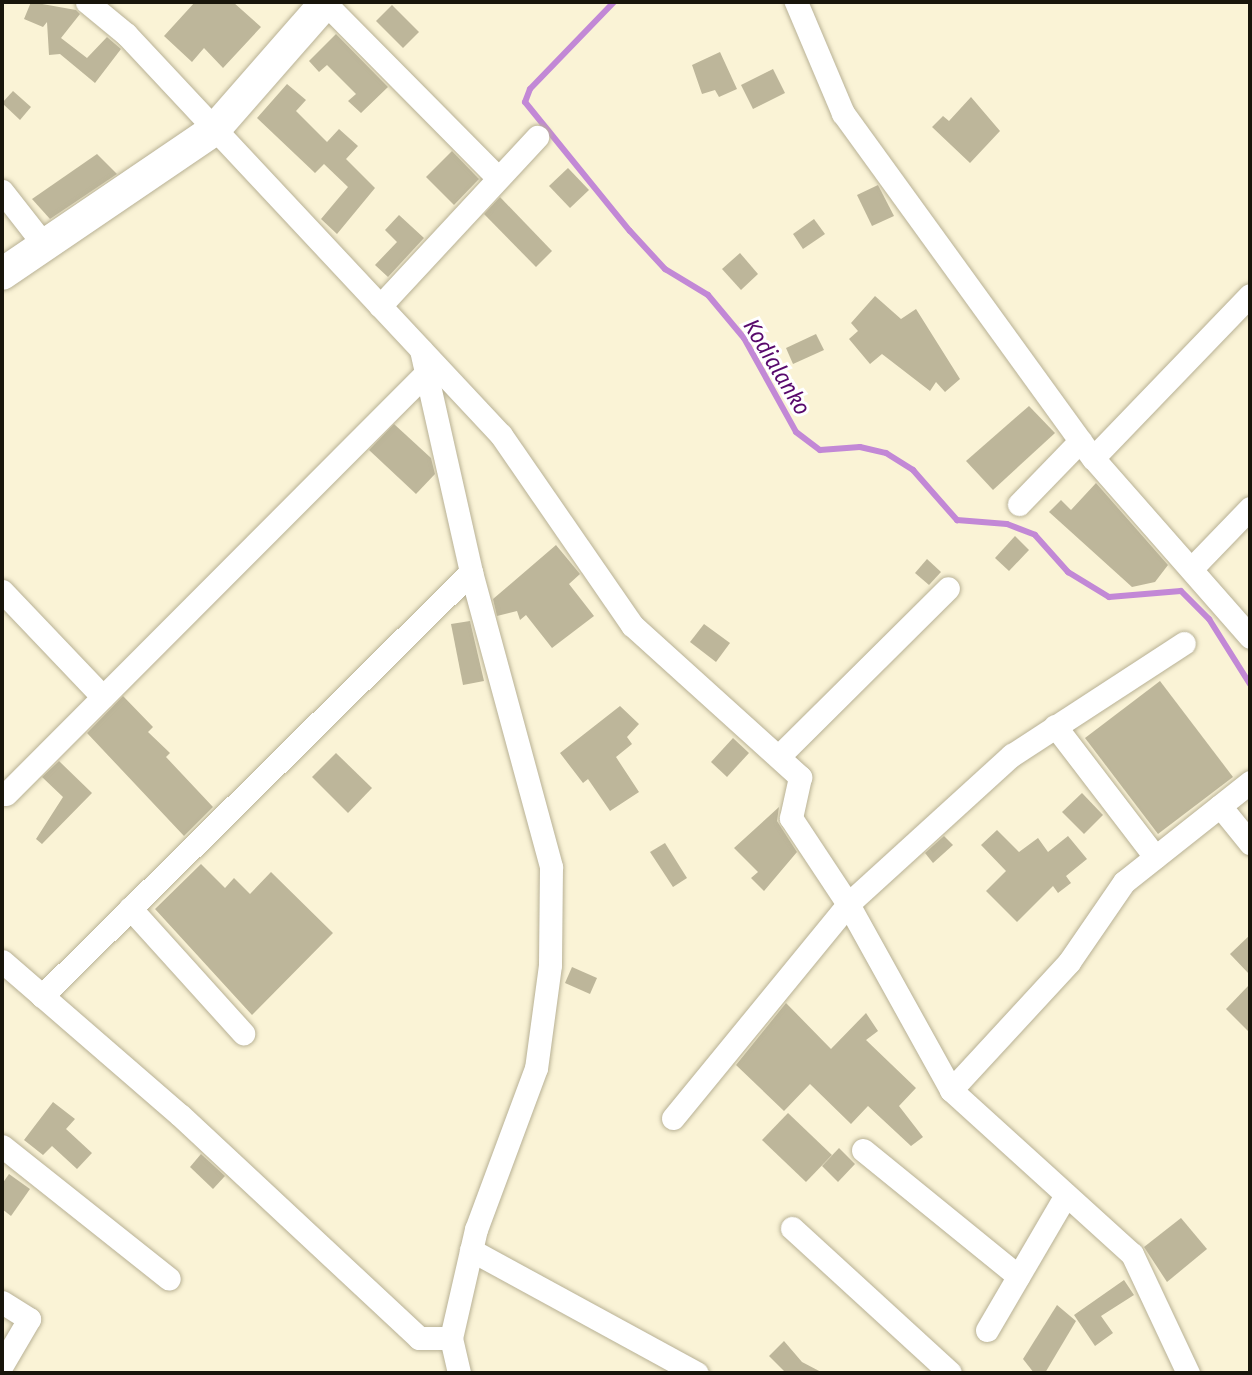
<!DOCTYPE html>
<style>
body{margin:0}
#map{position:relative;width:1252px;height:1375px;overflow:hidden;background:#faf3d6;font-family:"Fira Sans Condensed",sans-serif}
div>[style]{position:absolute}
.stream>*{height:6px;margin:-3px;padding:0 3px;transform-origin:3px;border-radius:3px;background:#c288d6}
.building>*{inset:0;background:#bdb69a}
.roads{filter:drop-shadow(0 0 2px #b8b195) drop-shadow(0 0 2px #b8b195)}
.street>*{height:23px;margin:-11.5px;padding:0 11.5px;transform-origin:11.5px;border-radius:11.5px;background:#fff}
.secondary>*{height:32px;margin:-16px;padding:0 16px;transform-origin:16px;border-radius:16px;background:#fff}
span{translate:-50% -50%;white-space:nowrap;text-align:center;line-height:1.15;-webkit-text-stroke:6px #fff;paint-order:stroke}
.water-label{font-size:23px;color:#58096c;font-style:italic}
.frame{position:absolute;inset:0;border:4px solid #18150b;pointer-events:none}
</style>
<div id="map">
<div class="stream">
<div style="left:614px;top:2px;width:121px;rotate:134deg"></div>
<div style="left:530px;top:89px;width:14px;rotate:111deg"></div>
<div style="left:525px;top:102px;width:166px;rotate:50.9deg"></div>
<div style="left:630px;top:231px;width:52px;rotate:47.4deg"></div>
<div style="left:665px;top:269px;width:50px;rotate:31.2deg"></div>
<div style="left:708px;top:295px;width:56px;rotate:50.1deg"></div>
<div style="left:744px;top:338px;width:107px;rotate:61deg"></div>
<div style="left:796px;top:432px;width:30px;rotate:37deg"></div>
<div style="left:820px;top:450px;width:40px;rotate:-4.3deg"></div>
<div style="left:860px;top:447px;width:27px;rotate:13deg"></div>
<div style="left:886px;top:453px;width:32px;rotate:32deg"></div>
<div style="left:913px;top:470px;width:67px;rotate:48.7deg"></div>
<div style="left:957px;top:520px;width:50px;rotate:4.6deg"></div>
<div style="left:1007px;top:524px;width:30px;rotate:21deg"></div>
<div style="left:1035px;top:535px;width:50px;rotate:48.3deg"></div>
<div style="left:1068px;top:572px;width:48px;rotate:31.4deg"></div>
<div style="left:1109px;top:597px;width:72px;rotate:-4.8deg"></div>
<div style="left:1181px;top:591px;width:40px;rotate:45deg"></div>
<div style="left:1209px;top:619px;width:77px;rotate:57.8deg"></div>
</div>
<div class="building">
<div style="clip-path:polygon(31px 2px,76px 10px,80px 14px,61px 38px,87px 58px,107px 37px,121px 49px,95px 83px,60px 54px,49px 55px,47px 22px,43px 27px,24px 19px)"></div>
<div style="clip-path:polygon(195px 2px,233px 2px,261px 27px,223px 68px,204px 48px,192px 62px,164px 36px)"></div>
<div style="clip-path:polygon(392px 5px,419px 32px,403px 48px,376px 21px)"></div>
<div style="clip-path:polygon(336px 34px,388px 87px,361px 113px,348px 101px,356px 94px,327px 65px,319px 72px,309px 61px)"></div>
<div style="clip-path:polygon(720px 52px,737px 89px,719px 97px,715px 90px,702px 94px,692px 65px)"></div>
<div style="clip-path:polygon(773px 69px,785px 93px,753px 109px,741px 85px)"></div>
<div style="clip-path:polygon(287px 84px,306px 100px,296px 111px,327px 142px,339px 129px,358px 146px,346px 159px,375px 188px,337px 234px,321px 219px,348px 187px,324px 164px,315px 173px,257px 118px)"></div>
<div style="clip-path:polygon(13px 91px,31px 107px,20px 120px,2px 103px)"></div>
<div style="clip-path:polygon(971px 97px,1000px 131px,970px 163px,932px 127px,943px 116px,949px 121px)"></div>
<div style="clip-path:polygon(452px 151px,479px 179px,454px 205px,426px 177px)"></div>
<div style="clip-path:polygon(97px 154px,117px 174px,50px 219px,32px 199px)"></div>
<div style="clip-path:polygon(568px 168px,589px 190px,570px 208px,549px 186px)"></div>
<div style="clip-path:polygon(878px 185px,894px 216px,872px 226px,857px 195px)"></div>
<div style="clip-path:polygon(500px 197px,552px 251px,536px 267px,484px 214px)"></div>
<div style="clip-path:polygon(399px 215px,424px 238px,388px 277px,375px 265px,397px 242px,385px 230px)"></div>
<div style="clip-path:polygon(814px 219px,825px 234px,803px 249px,793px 234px)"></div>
<div style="clip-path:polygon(740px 253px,758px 274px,741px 290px,722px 269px)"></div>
<div style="clip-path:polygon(875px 296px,901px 319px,916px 309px,960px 379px,945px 392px,936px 382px,930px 391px,882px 354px,870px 364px,849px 339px,858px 331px,851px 323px)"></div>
<div style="clip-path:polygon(816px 334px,824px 350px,793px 364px,786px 348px)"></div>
<div style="clip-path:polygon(1029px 406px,1055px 433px,993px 490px,966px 461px)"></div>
<div style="clip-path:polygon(394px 424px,431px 458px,435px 474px,416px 494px,369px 450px)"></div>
<div style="clip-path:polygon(1096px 483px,1168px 565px,1155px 582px,1132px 587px,1049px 512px,1061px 500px,1071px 510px)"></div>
<div style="clip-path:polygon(1015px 536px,1029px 550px,1009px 571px,995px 558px)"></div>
<div style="clip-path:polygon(556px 545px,580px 574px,569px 584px,594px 616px,552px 648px,526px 615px,520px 620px,517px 611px,497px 616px,493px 599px)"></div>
<div style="clip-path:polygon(927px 559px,941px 572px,929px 585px,915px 573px)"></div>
<div style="clip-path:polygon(470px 621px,484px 681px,463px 685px,451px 624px)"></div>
<div style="clip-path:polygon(704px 624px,730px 643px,716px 662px,690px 642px)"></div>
<div style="clip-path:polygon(1160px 681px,1233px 777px,1158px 834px,1085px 738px)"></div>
<div style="clip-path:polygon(123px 696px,153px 727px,148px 732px,170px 753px,166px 757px,213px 807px,184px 836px,87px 733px)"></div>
<div style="clip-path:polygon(620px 706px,639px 724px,627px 737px,632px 744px,616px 757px,639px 792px,610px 811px,588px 779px,583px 783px,560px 753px)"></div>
<div style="clip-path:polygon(733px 738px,749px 753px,727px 777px,711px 762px)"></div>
<div style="clip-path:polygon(336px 753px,372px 788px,348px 813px,312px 777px)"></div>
<div style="clip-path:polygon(59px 761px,92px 793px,42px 844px,36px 839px,63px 797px,42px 777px)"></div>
<div style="clip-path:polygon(1082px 793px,1103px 815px,1084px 834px,1062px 812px)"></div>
<div style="clip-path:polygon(779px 807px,777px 821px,797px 852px,764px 891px,751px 878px,758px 872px,734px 848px)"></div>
<div style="clip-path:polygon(997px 830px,1019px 852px,1038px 838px,1048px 852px,1068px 836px,1087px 859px,1066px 876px,1071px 883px,1058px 893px,1053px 886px,1017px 922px,986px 891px,1006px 871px,981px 845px)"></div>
<div style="clip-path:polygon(944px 836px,953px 845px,933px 863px,925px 853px)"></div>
<div style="clip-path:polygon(665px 843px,687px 878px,673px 887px,650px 852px)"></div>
<div style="clip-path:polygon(201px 864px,225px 888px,234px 878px,250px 894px,271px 872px,333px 933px,252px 1015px,155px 909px)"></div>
<div style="clip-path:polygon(1250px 935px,1250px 975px,1230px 954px)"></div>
<div style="clip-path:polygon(572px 967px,597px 978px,590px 994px,565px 983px)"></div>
<div style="clip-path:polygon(1250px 984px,1250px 1033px,1226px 1009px)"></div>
<div style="clip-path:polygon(786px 1003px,831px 1049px,866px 1013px,878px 1031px,866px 1040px,916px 1088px,899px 1106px,923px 1137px,911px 1146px,868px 1106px,851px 1124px,810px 1084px,784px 1111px,736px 1065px)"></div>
<div style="clip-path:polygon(53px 1102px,75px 1119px,66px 1129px,92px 1153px,77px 1169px,52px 1146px,43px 1155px,24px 1140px)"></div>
<div style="clip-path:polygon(788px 1113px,832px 1155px,806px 1182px,762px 1140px)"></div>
<div style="clip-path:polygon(839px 1148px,855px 1164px,838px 1182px,822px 1166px)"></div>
<div style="clip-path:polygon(201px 1154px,225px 1176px,213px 1189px,190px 1167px)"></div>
<div style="clip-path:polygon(9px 1174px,30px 1189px,11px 1216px,2px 1209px,2px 1184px)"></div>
<div style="clip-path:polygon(1181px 1218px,1207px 1249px,1167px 1282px,1144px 1247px)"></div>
<div style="clip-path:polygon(1124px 1280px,1134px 1295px,1101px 1316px,1113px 1333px,1095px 1346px,1074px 1315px)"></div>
<div style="clip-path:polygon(1057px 1305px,1076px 1321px,1045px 1373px,1034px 1373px,1023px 1359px)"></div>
<div style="clip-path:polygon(784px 1341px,802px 1362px,823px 1373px,786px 1373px,769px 1356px)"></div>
</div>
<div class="roads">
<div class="street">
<div style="left:87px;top:2px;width:50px;rotate:39.4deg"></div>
<div style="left:126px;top:34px;width:549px;rotate:46.92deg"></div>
<div style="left:501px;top:435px;width:231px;rotate:55.4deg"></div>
<div style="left:632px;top:625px;width:227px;rotate:42.1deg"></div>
<div style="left:800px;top:777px;width:42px;rotate:102.4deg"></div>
<div style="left:791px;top:818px;width:103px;rotate:56.5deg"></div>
<div style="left:848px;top:904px;width:213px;rotate:61deg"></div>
<div style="left:951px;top:1090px;width:244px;rotate:42.2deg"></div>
<div style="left:1132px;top:1254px;width:132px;rotate:64.8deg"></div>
<div style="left:796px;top:2px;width:121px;rotate:67.1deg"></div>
<div style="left:843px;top:113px;width:426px;rotate:54.1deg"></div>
<div style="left:1093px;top:458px;width:238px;rotate:48.7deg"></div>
<div style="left:325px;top:3px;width:246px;rotate:45.3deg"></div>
<div style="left:2px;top:191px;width:70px;rotate:52deg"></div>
<div style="left:380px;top:306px;width:231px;rotate:-47.1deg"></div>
<div style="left:421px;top:350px;width:228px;rotate:77.3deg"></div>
<div style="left:471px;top:572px;width:306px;rotate:74.8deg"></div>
<div style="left:551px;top:867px;width:98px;rotate:90.6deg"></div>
<div style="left:550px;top:965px;width:104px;rotate:97.7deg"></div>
<div style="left:536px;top:1068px;width:172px;rotate:110.4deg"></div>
<div style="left:476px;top:1229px;width:112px;rotate:102.9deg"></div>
<div style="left:451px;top:1338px;width:36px;rotate:77deg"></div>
<div style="left:1093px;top:458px;width:226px;rotate:-46.1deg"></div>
<div style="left:1019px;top:504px;width:88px;rotate:-45.9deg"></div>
<div style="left:1193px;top:567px;width:82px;rotate:-46deg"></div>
<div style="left:2px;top:591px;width:146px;rotate:46.4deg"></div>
<div style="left:1055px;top:726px;width:165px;rotate:52.6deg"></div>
<div style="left:779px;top:756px;width:238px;rotate:-44.8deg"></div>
<div style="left:6px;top:794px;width:590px;rotate:-45.07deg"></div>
<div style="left:1220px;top:806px;width:48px;rotate:51deg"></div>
<div style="left:130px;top:908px;width:169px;rotate:47.9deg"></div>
<div style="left:2px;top:961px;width:235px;rotate:40.9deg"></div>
<div style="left:180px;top:1115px;width:327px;rotate:43deg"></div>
<div style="left:419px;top:1338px;width:32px"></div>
<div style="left:42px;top:996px;width:603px;rotate:-44.66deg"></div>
<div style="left:951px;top:1090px;width:174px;rotate:-47.3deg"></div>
<div style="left:1069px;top:962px;width:97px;rotate:-55.5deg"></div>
<div style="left:1124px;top:882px;width:161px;rotate:-38.4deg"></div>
<div style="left:673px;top:1118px;width:276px;rotate:-50.7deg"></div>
<div style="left:848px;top:904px;width:222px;rotate:-42.3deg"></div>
<div style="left:1012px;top:755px;width:205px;rotate:-33.1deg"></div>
<div style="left:2px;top:1146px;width:213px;rotate:38.5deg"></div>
<div style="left:863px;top:1150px;width:200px;rotate:39.1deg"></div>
<div style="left:792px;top:1228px;width:214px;rotate:42.5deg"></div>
<div style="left:471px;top:1250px;width:257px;rotate:28.6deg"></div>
<div style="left:2px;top:1302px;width:32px;rotate:32deg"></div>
<div style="left:29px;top:1319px;width:53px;rotate:120.4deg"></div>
<div style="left:987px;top:1330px;width:156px;rotate:-59.7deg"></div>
</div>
<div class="secondary">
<div style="left:2px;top:274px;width:258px;rotate:-34.2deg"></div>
<div style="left:215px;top:129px;width:169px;rotate:-48.8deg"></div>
</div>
</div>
<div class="water-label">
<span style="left:777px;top:367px;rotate:59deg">Kodialanko</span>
</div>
<div class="frame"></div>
</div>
